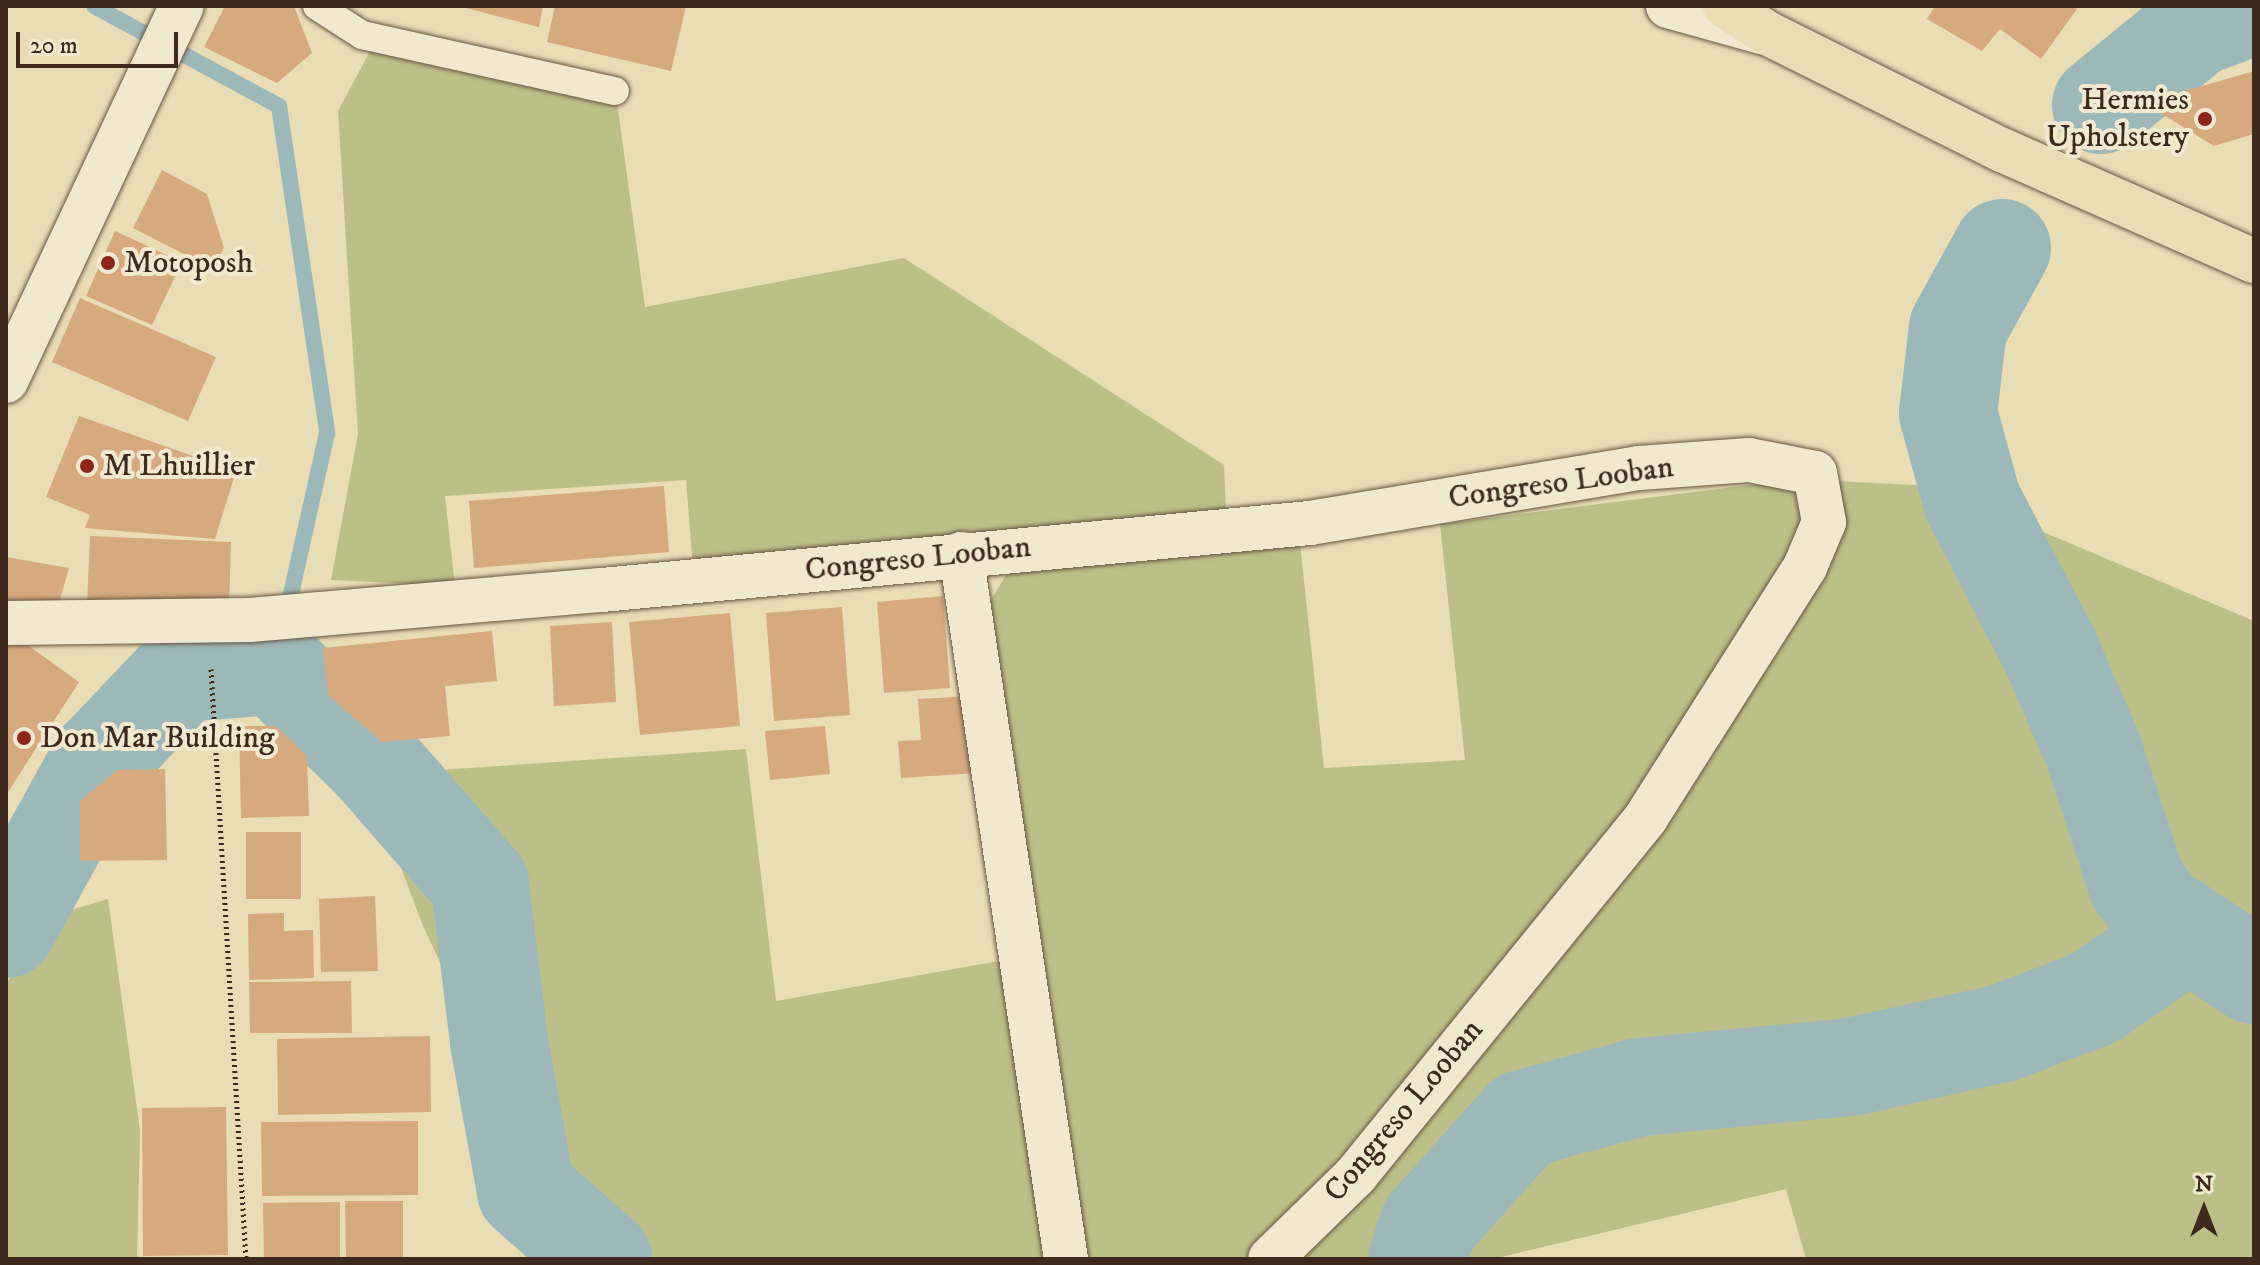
<!DOCTYPE html>
<style>
body{margin:0}
#map{position:relative;width:2260px;height:1265px;overflow:hidden;background:#e8ddb5;font-family:"IM FELL DW Pica",serif}
div>[style]{position:absolute}
.green>*{inset:0;background:#bdbf88}
.stream>*{height:16px;margin:-8px;padding:0 8px;transform-origin:8px;border-radius:8px;background:#9db8b9}
.river>*{height:98px;margin:-49px;padding:0 49px;transform-origin:49px;border-radius:49px;background:#9db8b9}
.building>*{inset:0;background:#d6a97f}
.path>*{height:5px;margin-top:-2.5px;transform-origin:0;background:repeating-linear-gradient(90deg,#3e291e 0 2px,transparent 0 6px)}
.roads{filter:drop-shadow(0 0 2px #685644) drop-shadow(0 0 2px #685644)}
.service>*{height:28px;margin:-14px;padding:0 14px;transform-origin:14px;border-radius:14px;background:#f0e9cf}
.minor>*{height:44px;margin:-22px;padding:0 22px;transform-origin:22px;border-radius:22px;background:#f0e9cf}
.secondary>*{height:44px;margin:-22px;padding:0 22px;transform-origin:22px;border-radius:22px;background:#f0e9cf}
.trunk>*{height:44px;margin:-22px;padding:0 22px;transform-origin:22px;border-radius:22px;background:#e8ddb5}
.dots>*{width:22px;height:22px;translate:-50% -50%;box-sizing:border-box;border:4px solid #f0e9cf;border-radius:50%}
span{translate:-50% -50%;white-space:nowrap;text-align:center;line-height:1.15;-webkit-text-stroke:8px #f0e9cf;paint-order:stroke}
.poi-label{font-size:32px;color:#3e291e}
.right{translate:-100% -50%;text-align:right}
.left{translate:0 -50%;text-align:left}
.street-label{font-size:32px;color:#3e291e}
.frame{position:absolute;inset:0;border:8px solid #3e291e;pointer-events:none}
.north{position:absolute;left:2164px;top:1169px;width:80px;height:80px;-webkit-text-stroke:6px #f0e9cf;paint-order:stroke;rotate:0deg;font-size:22px;font-weight:700;line-height:32px;text-align:center;color:#3e291e}
.north::after{content:'';display:block;margin:auto;width:28px;height:36px;background:#3e291e;clip-path:polygon(50% 0,100% 100%,50% 72%,0 100%)}
.scale{position:absolute;left:16px;top:32px;width:162px;height:36px;box-sizing:border-box;border:4px solid #3e291e;border-top:0;padding-left:10px;font-size:24px;line-height:28px;white-space:nowrap;color:#3e291e;-webkit-text-stroke:6px #f0e9cf;paint-order:stroke}
</style>
<div id="map">
<div class="green">
<div style="clip-path:polygon(383px 27px,615px 87px,645px 307px,904px 258px,1224px 465px,1227px 531px,693px 568px,686px 480px,445px 496px,455px 586px,331px 580px,358px 434px,338px 111px)"></div>
<div style="clip-path:polygon(1797px 479px,1934px 486px,2254px 621px,2254px 1259px,1806px 1259px,1786px 1189px,1493px 1259px,552px 1259px,558px 1151px,472px 1146px,460px 1005px,423px 926px,366px 775px,746px 749px,776px 1001px,1037px 954px,985px 609px,1008px 572px,1300px 543px,1324px 768px,1465px 760px,1440px 524px)"></div>
<div style="clip-path:polygon(108px 899px,140px 1131px,137px 1259px,6px 1259px,6px 984px,50px 916px)"></div>
</div>
<div class="stream">
<div style="left:94px;top:6px;width:210px;rotate:28.4deg"></div>
<div style="left:279px;top:106px;width:331px;rotate:81.6deg"></div>
<div style="left:327px;top:433px;width:239px;rotate:102.6deg"></div>
</div>
<div class="river">
<div style="left:2101px;top:105px;width:122px;rotate:-39.3deg"></div>
<div style="left:2195px;top:28px;width:62px;rotate:-20.8deg"></div>
<div style="left:2002px;top:248px;width:91px;rotate:118.8deg"></div>
<div style="left:1958px;top:328px;width:86px;rotate:96.7deg"></div>
<div style="left:1948px;top:413px;width:91px;rotate:74.7deg"></div>
<div style="left:1972px;top:501px;width:171px;rotate:62.5deg"></div>
<div style="left:2051px;top:653px;width:106px;rotate:66.6deg"></div>
<div style="left:2093px;top:750px;width:141px;rotate:71.8deg"></div>
<div style="left:2137px;top:884px;width:35px;rotate:53deg"></div>
<div style="left:2158px;top:912px;width:115px;rotate:33.3deg"></div>
<div style="left:6px;top:929px;width:194px;rotate:-61.1deg"></div>
<div style="left:100px;top:759px;width:119px;rotate:-46.4deg"></div>
<div style="left:182px;top:673px;width:93px;rotate:-4.3deg"></div>
<div style="left:275px;top:666px;width:134px;rotate:44.1deg"></div>
<div style="left:371px;top:759px;width:166px;rotate:48.9deg"></div>
<div style="left:480px;top:884px;width:159px;rotate:83.1deg"></div>
<div style="left:499px;top:1042px;width:151px;rotate:79.7deg"></div>
<div style="left:526px;top:1191px;width:103px;rotate:41.4deg"></div>
<div style="left:1417px;top:1259px;width:37px;rotate:-71deg"></div>
<div style="left:1429px;top:1224px;width:141px;rotate:-48.2deg"></div>
<div style="left:1523px;top:1119px;width:121px;rotate:-15.3deg"></div>
<div style="left:1640px;top:1087px;width:212px;rotate:-5.4deg"></div>
<div style="left:1851px;top:1067px;width:156px;rotate:-12.6deg"></div>
<div style="left:2003px;top:1033px;width:97px;rotate:-21deg"></div>
<div style="left:2094px;top:998px;width:112px;rotate:-34.8deg"></div>
</div>
<div class="building">
<div style="clip-path:polygon(225px 6px,294px 6px,312px 53px,277px 83px,204px 47px)"></div>
<div style="clip-path:polygon(458px 6px,543px 6px,539px 27px)"></div>
<div style="clip-path:polygon(555px 6px,686px 6px,671px 71px,547px 42px)"></div>
<div style="clip-path:polygon(1935px 6px,2073px 6px,2077px 9px,2041px 59px,2000px 29px,1982px 51px,1927px 19px)"></div>
<div style="clip-path:polygon(2254px 71px,2254px 134px,2214px 146px,2144px 103px)"></div>
<div style="clip-path:polygon(162px 170px,207px 194px,224px 248px,213px 269px,133px 228px)"></div>
<div style="clip-path:polygon(115px 231px,182px 262px,152px 325px,86px 296px)"></div>
<div style="clip-path:polygon(80px 298px,216px 357px,188px 421px,52px 362px)"></div>
<div style="clip-path:polygon(79px 416px,236px 471px,215px 539px,85px 528px,90px 515px,46px 497px)"></div>
<div style="clip-path:polygon(664px 486px,669px 552px,474px 568px,469px 501px)"></div>
<div style="clip-path:polygon(90px 536px,231px 542px,229px 610px,87px 605px)"></div>
<div style="clip-path:polygon(6px 557px,69px 568px,57px 610px,6px 601px)"></div>
<div style="clip-path:polygon(943px 596px,950px 688px,884px 693px,877px 602px)"></div>
<div style="clip-path:polygon(842px 607px,850px 715px,774px 721px,766px 613px)"></div>
<div style="clip-path:polygon(730px 613px,740px 726px,640px 735px,629px 622px)"></div>
<div style="clip-path:polygon(612px 622px,616px 702px,554px 706px,550px 626px)"></div>
<div style="clip-path:polygon(492px 631px,497px 681px,445px 686px,450px 736px,382px 742px,328px 695px,323px 648px)"></div>
<div style="clip-path:polygon(6px 643px,25px 643px,79px 682px,6px 795px)"></div>
<div style="clip-path:polygon(973px 696px,977px 773px,901px 778px,898px 741px,921px 740px,918px 699px)"></div>
<div style="clip-path:polygon(239px 726px,276px 726px,307px 756px,309px 816px,241px 818px)"></div>
<div style="clip-path:polygon(825px 726px,830px 774px,770px 780px,765px 731px)"></div>
<div style="clip-path:polygon(165px 769px,167px 860px,80px 861px,80px 801px,117px 770px)"></div>
<div style="clip-path:polygon(246px 832px,301px 832px,301px 899px,246px 899px)"></div>
<div style="clip-path:polygon(375px 896px,378px 971px,321px 972px,319px 899px)"></div>
<div style="clip-path:polygon(284px 913px,284px 931px,313px 930px,314px 978px,249px 980px,248px 914px)"></div>
<div style="clip-path:polygon(351px 981px,352px 1033px,250px 1033px,249px 982px)"></div>
<div style="clip-path:polygon(430px 1036px,431px 1112px,278px 1115px,277px 1039px)"></div>
<div style="clip-path:polygon(226px 1107px,228px 1255px,143px 1256px,142px 1108px)"></div>
<div style="clip-path:polygon(418px 1121px,418px 1195px,262px 1196px,261px 1122px)"></div>
<div style="clip-path:polygon(345px 1201px,403px 1201px,403px 1259px,346px 1259px)"></div>
<div style="clip-path:polygon(340px 1202px,340px 1259px,264px 1259px,263px 1203px)"></div>
</div>
<div class="path">
<div style="left:211px;top:669px;width:591px;rotate:86.61deg"></div>
</div>
<div class="roads">
<div class="service">
<div style="left:317px;top:6px;width:54px;rotate:32.8deg"></div>
<div style="left:362px;top:35px;width:259px;rotate:12.5deg"></div>
</div>
<div class="minor">
<div style="left:961px;top:554px;width:713px;rotate:81.53deg"></div>
<div style="left:6px;top:623px;width:244px;rotate:-0.7deg"></div>
<div style="left:250px;top:620px;width:353px;rotate:-4.9deg"></div>
<div style="left:602px;top:590px;width:711px;rotate:-5.41deg"></div>
<div style="left:1310px;top:523px;width:334px;rotate:-9.5deg"></div>
<div style="left:1639px;top:468px;width:110px;rotate:-4.2deg"></div>
<div style="left:1749px;top:460px;width:67px;rotate:11.1deg"></div>
<div style="left:1815px;top:473px;width:50px;rotate:79.6deg"></div>
<div style="left:1824px;top:522px;width:49px;rotate:112.9deg"></div>
<div style="left:1805px;top:567px;width:297px;rotate:122.4deg"></div>
<div style="left:1646px;top:818px;width:460px;rotate:129.1deg"></div>
<div style="left:1356px;top:1175px;width:120px;rotate:135.7deg"></div>
</div>
<div class="secondary">
<div style="left:1668px;top:6px;width:98px;rotate:15.5deg"></div>
<div style="left:6px;top:381px;width:414px;rotate:-64.9deg"></div>
</div>
<div class="trunk">
<div style="left:1725px;top:6px;width:52px;rotate:32.5deg"></div>
<div style="left:1769px;top:34px;width:260px;rotate:26.5deg"></div>
<div style="left:2002px;top:150px;width:275px;rotate:23.8deg"></div>
</div>
</div>
<div class="dots">
<div style="left:2205px;top:119px;background:#8f2418"></div>
<div style="left:108px;top:263px;background:#8f2418"></div>
<div style="left:87px;top:466px;background:#8f2418"></div>
<div style="left:24px;top:738px;background:#8f2418"></div>
</div>
<div class="poi-label">
<span class="right" style="left:2189px;top:119px">Hermies<br>Upholstery</span>
<span class="left" style="left:124px;top:263px">Motoposh</span>
<span class="left" style="left:103px;top:466px">M Lhuillier</span>
<span class="left" style="left:40px;top:738px">Don Mar Building</span>
</div>
<div class="street-label">
<span style="left:1561px;top:483px;rotate:-8deg">Congreso Looban</span>
<span style="left:918px;top:559px;rotate:-6deg">Congreso Looban</span>
<span style="left:1404px;top:1111px;rotate:-50deg">Congreso Looban</span>
</div>
<div class="frame"></div>
<div class="north">N</div>
<div class="scale">20 m</div>
</div>
